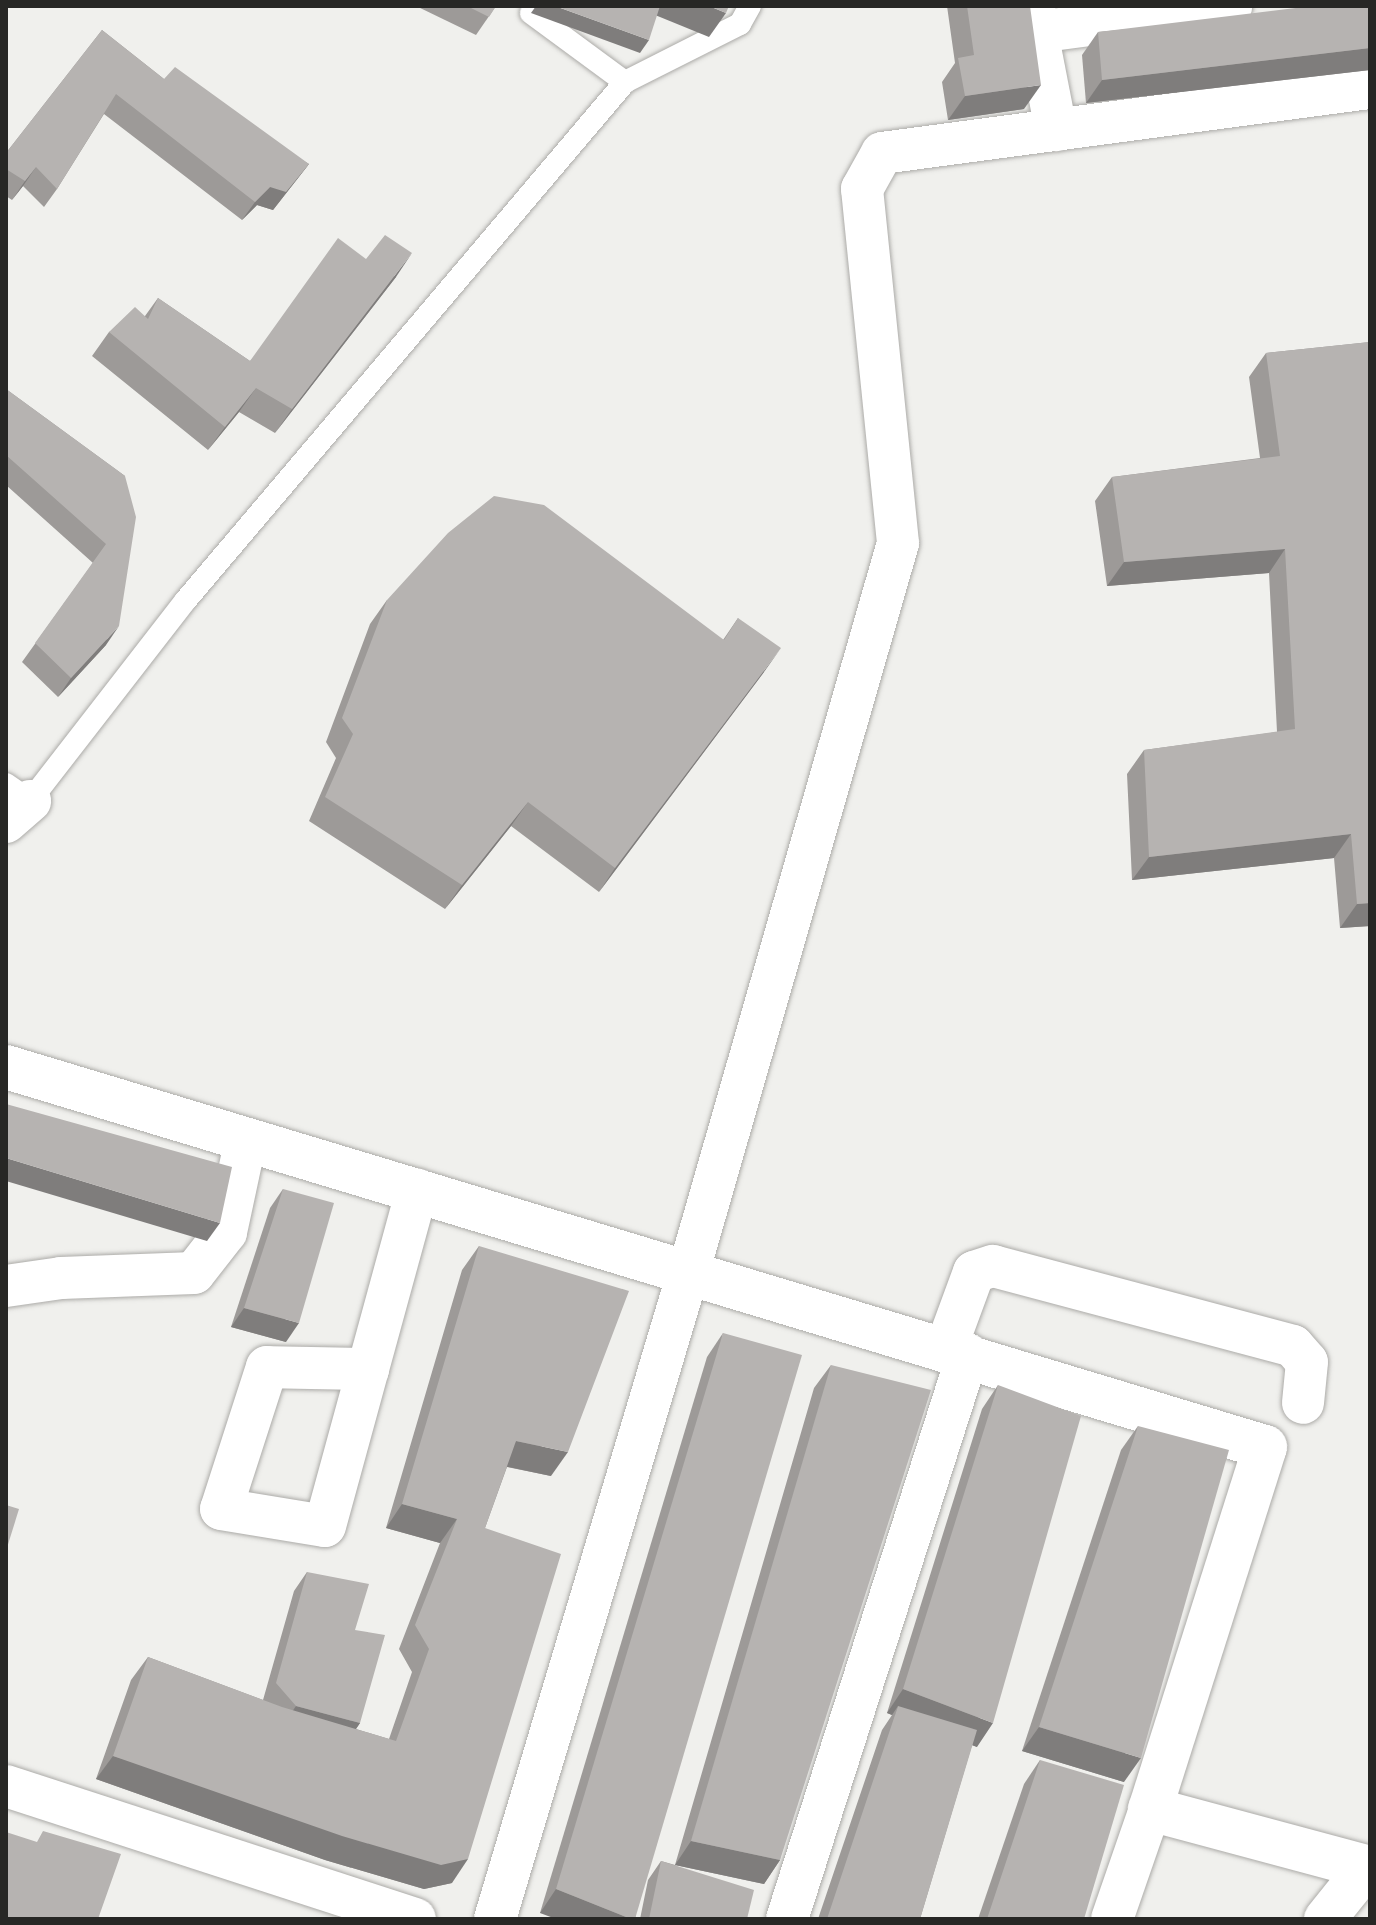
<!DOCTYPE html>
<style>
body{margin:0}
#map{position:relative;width:1376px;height:1925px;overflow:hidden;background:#f0f0ed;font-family:"IBM Plex Sans",sans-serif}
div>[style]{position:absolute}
.roads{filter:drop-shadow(0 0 2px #acaba8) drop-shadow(0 0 2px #acaba8)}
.service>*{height:22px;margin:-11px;padding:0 11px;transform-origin:11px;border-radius:11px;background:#fff}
.minor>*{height:42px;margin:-21px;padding:0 21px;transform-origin:21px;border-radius:21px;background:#fff}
.tertiary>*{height:44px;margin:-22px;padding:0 22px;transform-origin:22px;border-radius:22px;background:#fff}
.wall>*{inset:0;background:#9d9a98}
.shaded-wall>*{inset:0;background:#7f7d7c}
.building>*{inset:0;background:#b6b3b1}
span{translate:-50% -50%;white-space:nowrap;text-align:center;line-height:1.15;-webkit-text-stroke:7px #fefdfa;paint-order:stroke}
.frame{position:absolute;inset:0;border:8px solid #272725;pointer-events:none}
</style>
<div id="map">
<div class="roads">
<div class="service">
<div style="left:531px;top:13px;width:117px;rotate:36.3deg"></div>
<div style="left:6px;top:784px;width:29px;rotate:35deg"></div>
<div style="left:30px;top:801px;width:254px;rotate:-52.2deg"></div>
<div style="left:186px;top:600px;width:679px;rotate:-49.72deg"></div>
<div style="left:625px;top:82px;width:129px;rotate:-26.8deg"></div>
<div style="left:740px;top:24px;width:21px;rotate:-61deg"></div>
</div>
<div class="minor">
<div style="left:1034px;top:6px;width:26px;rotate:83deg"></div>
<div style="left:1037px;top:32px;width:196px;rotate:-7.6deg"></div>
<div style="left:1037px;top:32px;width:100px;rotate:79deg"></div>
<div style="left:6px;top:822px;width:32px;rotate:-41deg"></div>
<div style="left:6px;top:1286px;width:56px;rotate:-8.3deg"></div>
<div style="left:61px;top:1278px;width:133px;rotate:-2.2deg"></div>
<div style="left:194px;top:1273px;width:52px;rotate:-52deg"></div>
<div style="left:226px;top:1232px;width:95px;rotate:-77.9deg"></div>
<div style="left:946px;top:1348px;width:81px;rotate:-69.8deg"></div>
<div style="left:974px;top:1272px;width:20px;rotate:-18deg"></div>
<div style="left:993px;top:1266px;width:310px;rotate:14.9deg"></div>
<div style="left:1293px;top:1346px;width:21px;rotate:49deg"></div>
<div style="left:1307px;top:1362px;width:41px;rotate:95.6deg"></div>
<div style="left:368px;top:1369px;width:101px;rotate:-178.9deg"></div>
<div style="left:267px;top:1367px;width:149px;rotate:107.9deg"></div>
<div style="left:221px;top:1509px;width:105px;rotate:9.3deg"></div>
<div style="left:325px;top:1526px;width:163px;rotate:-74.7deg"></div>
<div style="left:368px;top:1369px;width:186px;rotate:-74.7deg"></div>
<div style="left:6px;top:1786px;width:430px;rotate:18deg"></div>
<div style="left:495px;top:1919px;width:677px;rotate:-73.36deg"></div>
<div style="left:689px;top:1270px;width:756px;rotate:-73.96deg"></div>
<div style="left:898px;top:543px;width:356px;rotate:-95.8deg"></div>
<div style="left:862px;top:189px;width:41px;rotate:-60.9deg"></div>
<div style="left:882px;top:153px;width:492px;rotate:-7.6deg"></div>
<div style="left:787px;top:1919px;width:593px;rotate:-72.24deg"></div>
<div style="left:1112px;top:1919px;width:116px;rotate:-70.9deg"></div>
<div style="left:1325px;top:1919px;width:65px;rotate:-51.2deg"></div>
</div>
<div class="tertiary">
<div style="left:6px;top:1067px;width:1315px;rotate:16.8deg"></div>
<div style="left:1265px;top:1447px;width:380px;rotate:107.6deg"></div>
<div style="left:1150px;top:1809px;width:228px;rotate:15deg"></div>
</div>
</div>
<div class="wall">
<div style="clip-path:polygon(416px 6px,496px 6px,476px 35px)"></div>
<div style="clip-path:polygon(947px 6px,1030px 6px,1024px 109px,948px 120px,942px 82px,955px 63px)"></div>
<div style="clip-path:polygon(1370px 6px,1370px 70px,1086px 103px,1082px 55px,1098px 32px)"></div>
<div style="clip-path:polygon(102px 30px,164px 79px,309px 164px,273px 210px,257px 205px,242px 220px,104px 114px,57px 189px,44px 207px,23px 186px,12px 200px,6px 196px,6px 153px)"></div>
<div style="clip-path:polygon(366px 259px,396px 277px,275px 433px,239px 412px,208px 450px,92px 356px,109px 332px,145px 316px,158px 298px,250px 361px)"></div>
<div style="clip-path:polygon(1370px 342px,1370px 926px,1340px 928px,1334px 858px,1132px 880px,1127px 774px,1144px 750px,1277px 732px,1269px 573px,1107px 586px,1095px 501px,1112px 477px,1260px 458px,1249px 377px,1266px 353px)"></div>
<div style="clip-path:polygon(6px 389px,125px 476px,106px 645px,58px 697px,22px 662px,93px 563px,6px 485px)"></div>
<div style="clip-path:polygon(387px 600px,723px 640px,738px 618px,764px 672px,599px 892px,511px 826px,445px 909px,309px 821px,336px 758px,326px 742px,370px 624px)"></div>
<div style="clip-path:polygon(283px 1189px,286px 1342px,231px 1327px,270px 1208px)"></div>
<div style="clip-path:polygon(479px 1246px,551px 1476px,507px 1467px,485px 1528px,452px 1883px,424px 1889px,325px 1860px,96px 1779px,131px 1680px,148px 1657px,263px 1700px,294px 1591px,307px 1572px,355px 1630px,360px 1723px,356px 1729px,389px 1739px,412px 1672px,399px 1649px,440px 1543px,386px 1528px,462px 1270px)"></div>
<div style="clip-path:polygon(723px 1333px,635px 1919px,540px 1913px,707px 1357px)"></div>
<div style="clip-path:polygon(831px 1365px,780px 1860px,764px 1884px,675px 1865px,747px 1919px,640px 1919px,648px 1880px,661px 1861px,675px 1865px,814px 1388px)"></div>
<div style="clip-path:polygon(998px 1385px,977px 1747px,972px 1745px,920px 1919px,818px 1919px,882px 1730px,892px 1715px,887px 1713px,982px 1409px)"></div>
<div style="clip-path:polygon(1138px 1426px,1124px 1782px,1022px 1751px,1121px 1450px)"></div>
<div style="clip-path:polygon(1040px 1760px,1084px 1919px,978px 1919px,1024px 1784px)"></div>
</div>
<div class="shaded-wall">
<div style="clip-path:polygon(536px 6px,555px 6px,649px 40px,640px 53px,531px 13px)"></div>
<div style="clip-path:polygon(633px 6px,709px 6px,726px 13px,709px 37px)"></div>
<div style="clip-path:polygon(1370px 48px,1370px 70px,1086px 103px,1102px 80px)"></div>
<div style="clip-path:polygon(1041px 85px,1024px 109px,948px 120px,965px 96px)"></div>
<div style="clip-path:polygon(309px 164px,273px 210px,257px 205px,242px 220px,255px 202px,270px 187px)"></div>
<div style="clip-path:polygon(36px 167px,23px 186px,12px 200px,25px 181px)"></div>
<div style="clip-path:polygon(412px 253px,396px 277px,275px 433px,292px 409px)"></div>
<div style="clip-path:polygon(256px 388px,239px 412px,208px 450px,225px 427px)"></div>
<div style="clip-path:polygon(1285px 549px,1269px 573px,1107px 586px,1124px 562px)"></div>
<div style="clip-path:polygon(119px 626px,106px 645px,58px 697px,71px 678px)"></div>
<div style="clip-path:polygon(781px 648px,764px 672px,599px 892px,615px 868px)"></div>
<div style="clip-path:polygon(528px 802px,511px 826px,445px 909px,462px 885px)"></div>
<div style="clip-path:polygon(1351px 834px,1334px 858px,1132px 880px,1149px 857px)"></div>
<div style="clip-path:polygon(1370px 903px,1370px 926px,1340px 928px,1357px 904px)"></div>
<div style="clip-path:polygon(6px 1158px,220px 1223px,207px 1241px,6px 1181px)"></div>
<div style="clip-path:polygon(244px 1308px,299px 1323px,286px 1342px,231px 1327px)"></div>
<div style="clip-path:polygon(516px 1441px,568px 1452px,551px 1476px,499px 1465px)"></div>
<div style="clip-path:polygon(402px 1504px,457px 1519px,440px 1543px,386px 1528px)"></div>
<div style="clip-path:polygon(903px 1689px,993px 1723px,977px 1747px,895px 1716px,898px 1706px,892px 1715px,887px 1713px)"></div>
<div style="clip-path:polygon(296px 1706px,360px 1723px,347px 1742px,283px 1725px)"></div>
<div style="clip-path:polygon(1039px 1727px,1141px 1758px,1124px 1782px,1022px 1751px)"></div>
<div style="clip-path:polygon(113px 1756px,468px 1859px,452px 1883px,424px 1889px,325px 1860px,96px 1779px)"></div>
<div style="clip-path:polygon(691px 1841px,780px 1860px,764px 1884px,675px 1865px)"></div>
<div style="clip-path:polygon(556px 1889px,631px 1919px,556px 1919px,540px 1913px)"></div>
</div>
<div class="building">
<div style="clip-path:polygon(467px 6px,496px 6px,489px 17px)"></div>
<div style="clip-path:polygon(555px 6px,660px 6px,649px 40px)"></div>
<div style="clip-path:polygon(709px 6px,729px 6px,726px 13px)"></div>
<div style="clip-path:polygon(967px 6px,1030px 6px,1041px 85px,965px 96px,958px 58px,974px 55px)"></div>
<div style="clip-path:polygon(1312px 6px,1370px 6px,1370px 48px,1102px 80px,1098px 32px)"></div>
<div style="clip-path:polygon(102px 30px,164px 79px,175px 67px,309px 164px,286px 192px,270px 187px,255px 202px,116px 94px,57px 189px,36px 167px,25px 181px,6px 169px,6px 153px)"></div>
<div style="clip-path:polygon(385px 235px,412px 253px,292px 409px,256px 388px,225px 427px,109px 332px,135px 307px,148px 319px,158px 298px,250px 361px,338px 238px,366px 259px)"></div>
<div style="clip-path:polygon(1370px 342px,1370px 903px,1357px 904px,1351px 834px,1149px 857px,1144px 750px,1295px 729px,1285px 549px,1124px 562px,1112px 477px,1280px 456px,1266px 353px)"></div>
<div style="clip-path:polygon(6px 389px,125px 476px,136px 517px,119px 626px,71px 678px,35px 643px,106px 544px,6px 455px)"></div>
<div style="clip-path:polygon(494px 496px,544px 505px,724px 640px,738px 618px,781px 648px,615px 868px,528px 802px,462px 885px,325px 797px,353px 734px,342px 718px,387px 600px,448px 533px)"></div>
<div style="clip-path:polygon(6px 1104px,232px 1167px,220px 1223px,6px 1158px)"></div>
<div style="clip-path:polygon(283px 1189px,334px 1203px,299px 1323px,244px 1308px)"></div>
<div style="clip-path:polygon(479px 1246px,629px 1291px,568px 1452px,516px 1441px,485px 1528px,561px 1554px,468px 1859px,441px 1865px,342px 1836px,113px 1756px,148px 1657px,282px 1707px,396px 1741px,429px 1649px,415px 1625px,457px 1519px,402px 1504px)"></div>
<div style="clip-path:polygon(723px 1333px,802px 1355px,635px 1919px,631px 1919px,556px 1889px)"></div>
<div style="clip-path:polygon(831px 1365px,931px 1390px,780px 1860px,691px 1841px)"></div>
<div style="clip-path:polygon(998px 1385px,1081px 1416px,993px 1723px,903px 1689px)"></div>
<div style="clip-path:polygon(1138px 1426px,1229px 1450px,1141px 1758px,1039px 1727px)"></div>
<div style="clip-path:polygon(6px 1505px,19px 1509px,6px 1551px)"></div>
<div style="clip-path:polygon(307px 1572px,369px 1584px,355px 1630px,385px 1635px,360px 1723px,296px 1706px,276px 1683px)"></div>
<div style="clip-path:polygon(898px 1706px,977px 1730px,920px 1919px,827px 1919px)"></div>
<div style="clip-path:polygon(1040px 1760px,1124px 1785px,1084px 1919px,987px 1919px)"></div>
<div style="clip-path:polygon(43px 1831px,121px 1854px,98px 1919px,6px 1919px,6px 1832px,37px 1842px)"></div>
<div style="clip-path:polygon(661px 1861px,754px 1890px,747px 1919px,649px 1919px)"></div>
</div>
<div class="frame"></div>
</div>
